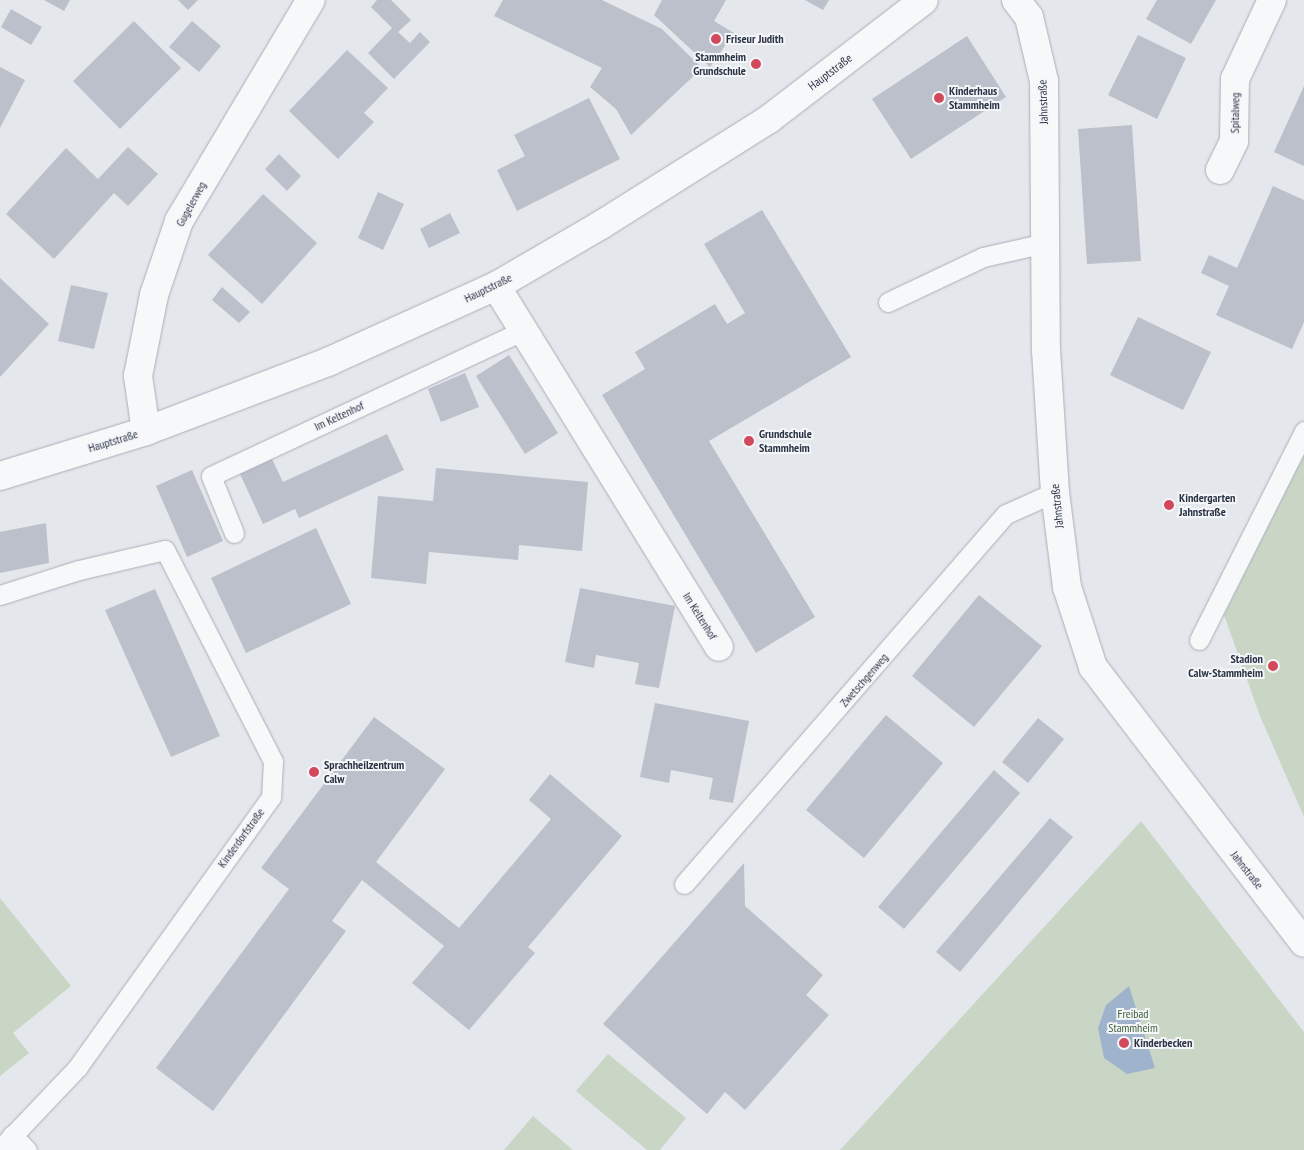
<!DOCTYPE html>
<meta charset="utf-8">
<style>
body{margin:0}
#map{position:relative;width:1304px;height:1150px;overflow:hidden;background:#e4e7ec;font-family:"PT Sans Narrow",sans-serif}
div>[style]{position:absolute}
.green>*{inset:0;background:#c9d6c5}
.water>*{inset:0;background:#9fb4cc}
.building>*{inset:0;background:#bbc0ca}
.roads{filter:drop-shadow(0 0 1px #a9aeb7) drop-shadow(0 0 1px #a9aeb7)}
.service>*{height:19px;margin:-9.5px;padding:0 9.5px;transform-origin:9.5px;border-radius:9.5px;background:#f7f8fa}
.minor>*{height:28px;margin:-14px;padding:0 14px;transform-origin:14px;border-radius:14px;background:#f7f8fa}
.tertiary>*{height:28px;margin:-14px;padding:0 14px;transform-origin:14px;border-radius:14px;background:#f7f8fa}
.dots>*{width:14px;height:14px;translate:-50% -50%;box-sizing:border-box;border:2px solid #f4f6f9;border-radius:50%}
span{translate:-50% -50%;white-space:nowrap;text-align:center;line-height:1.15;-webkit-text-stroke:4px #f4f6f9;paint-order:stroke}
.poi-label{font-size:12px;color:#2b3445;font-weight:700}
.left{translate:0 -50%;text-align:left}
.right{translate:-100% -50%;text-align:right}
.street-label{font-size:12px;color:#2b3445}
.park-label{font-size:12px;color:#3f6138}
</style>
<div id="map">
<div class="green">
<div style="clip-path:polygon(1304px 455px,1304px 817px,1260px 716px,1224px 615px)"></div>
<div style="clip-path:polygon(1141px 821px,1304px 1032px,1304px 1150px,840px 1150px)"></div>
<div style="clip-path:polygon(0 898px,71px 986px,13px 1033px,29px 1053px,0 1076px)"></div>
<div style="clip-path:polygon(608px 1054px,686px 1118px,660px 1150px,647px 1150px,576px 1091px)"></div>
<div style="clip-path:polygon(533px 1116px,573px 1150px,504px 1150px)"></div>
</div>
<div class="water">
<div style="clip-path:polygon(1129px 986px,1155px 1068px,1127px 1074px,1104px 1058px,1098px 1028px,1106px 1005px)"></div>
</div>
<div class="building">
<div style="clip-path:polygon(44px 0,70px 0,64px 11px)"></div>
<div style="clip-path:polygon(178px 0,198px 0,188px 10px)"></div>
<div style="clip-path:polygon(377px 0,391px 0,411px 20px,398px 32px,410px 43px,420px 32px,430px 42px,394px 79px,368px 53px,392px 28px,371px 7px)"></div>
<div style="clip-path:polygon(503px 0,602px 0,662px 29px,702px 68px,631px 135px,616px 109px,590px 87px,602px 68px,494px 16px)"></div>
<div style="clip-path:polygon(662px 0,726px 0,714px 21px,734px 33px,710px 67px,654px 15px)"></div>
<div style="clip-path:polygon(805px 0,829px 0,823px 10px)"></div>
<div style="clip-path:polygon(1157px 0,1216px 0,1191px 44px,1146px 19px)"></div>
<div style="clip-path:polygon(11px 9px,42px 27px,31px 45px,1px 27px)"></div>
<div style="clip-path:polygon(134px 21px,181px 68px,120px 129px,73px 81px)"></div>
<div style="clip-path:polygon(192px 21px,221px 46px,199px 72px,169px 47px)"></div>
<div style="clip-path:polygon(1138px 35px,1186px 58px,1157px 119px,1108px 95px)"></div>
<div style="clip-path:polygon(967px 36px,1006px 97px,911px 159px,872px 99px)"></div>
<div style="clip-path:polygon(347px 50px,388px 88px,364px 113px,374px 122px,338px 159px,289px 111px)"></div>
<div style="clip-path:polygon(0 67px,25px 80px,0 128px)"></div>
<div style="clip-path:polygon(1304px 86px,1304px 166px,1274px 152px)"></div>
<div style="clip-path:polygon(589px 98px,620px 159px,517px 211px,497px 170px,525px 156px,514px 135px)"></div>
<div style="clip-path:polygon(1132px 125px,1141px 261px,1087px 264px,1078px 129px)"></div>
<div style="clip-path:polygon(128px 147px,158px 174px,128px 206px,114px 193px,54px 259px,6px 214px,66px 148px,98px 179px)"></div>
<div style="clip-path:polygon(279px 154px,301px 176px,287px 191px,265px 169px)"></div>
<div style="clip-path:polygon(1273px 186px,1304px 200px,1304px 322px,1292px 349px,1216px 315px,1229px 286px,1201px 273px,1209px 255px,1237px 268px)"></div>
<div style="clip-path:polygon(378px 192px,404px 204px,383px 250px,358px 238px)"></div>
<div style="clip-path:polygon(263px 194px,317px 243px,262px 304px,208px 255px)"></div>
<div style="clip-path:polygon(762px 210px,851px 357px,709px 441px,815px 617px,756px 653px,602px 395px,645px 369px,635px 352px,715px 304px,727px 324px,745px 313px,704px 244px)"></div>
<div style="clip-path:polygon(450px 213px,460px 233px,429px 248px,420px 229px)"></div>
<div style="clip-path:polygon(0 278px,49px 324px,0 377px)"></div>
<div style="clip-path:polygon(71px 285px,108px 293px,94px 349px,58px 341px)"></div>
<div style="clip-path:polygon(222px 287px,250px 312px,239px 323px,212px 300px)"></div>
<div style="clip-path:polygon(1138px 317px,1211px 352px,1183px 410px,1110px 375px)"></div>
<div style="clip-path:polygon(509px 355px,558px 433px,525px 454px,476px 376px)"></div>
<div style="clip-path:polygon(465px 373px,479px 407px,441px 422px,428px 389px)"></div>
<div style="clip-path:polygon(387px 434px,404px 470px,299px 518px,295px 509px,263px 524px,240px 474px,272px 459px,283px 482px)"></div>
<div style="clip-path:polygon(436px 468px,588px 482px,582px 551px,519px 545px,518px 560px,429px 552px,426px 584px,371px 578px,378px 496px,433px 501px)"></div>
<div style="clip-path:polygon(192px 470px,223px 541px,187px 557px,156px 486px)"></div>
<div style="clip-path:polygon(46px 523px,49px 563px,0 573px,0 532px)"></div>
<div style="clip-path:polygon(316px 528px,351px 604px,246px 653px,211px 578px)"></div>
<div style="clip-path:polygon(580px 588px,675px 606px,659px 688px,635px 684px,639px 663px,596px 655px,594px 668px,565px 662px)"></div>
<div style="clip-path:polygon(155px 589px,220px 736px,171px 757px,105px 610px)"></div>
<div style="clip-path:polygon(979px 595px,1042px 646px,974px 727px,912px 676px)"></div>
<div style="clip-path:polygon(655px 703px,749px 721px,733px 803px,709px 799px,713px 778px,671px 770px,669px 783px,640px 777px)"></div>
<div style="clip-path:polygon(886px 715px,943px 763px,864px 858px,806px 810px)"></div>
<div style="clip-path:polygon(374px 717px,445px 769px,376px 862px,459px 928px,551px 819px,529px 800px,550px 774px,622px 836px,528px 947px,535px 953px,469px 1030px,412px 983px,444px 946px,362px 880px,332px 921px,346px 931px,213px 1111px,156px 1068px,289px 889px,261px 868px)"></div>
<div style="clip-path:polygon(1038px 718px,1064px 739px,1028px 783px,1002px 762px)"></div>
<div style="clip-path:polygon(994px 770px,1020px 793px,904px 929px,878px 907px)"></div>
<div style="clip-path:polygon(1050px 818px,1073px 837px,960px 972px,936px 952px)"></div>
<div style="clip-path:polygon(744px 863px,745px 906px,823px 975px,806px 995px,829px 1015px,745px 1110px,725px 1092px,707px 1114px,603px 1024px)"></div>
</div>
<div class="roads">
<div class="service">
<div style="left:888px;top:302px;width:105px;rotate:-25.3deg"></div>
<div style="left:983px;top:257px;width:64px;rotate:-12.7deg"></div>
<div style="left:234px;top:533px;width:61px;rotate:-112deg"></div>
<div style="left:211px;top:476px;width:343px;rotate:-25deg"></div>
<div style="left:0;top:595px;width:83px;rotate:-17.6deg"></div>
<div style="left:79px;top:570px;width:88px;rotate:-13.1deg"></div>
<div style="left:165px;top:550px;width:237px;rotate:62.9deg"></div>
<div style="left:273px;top:761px;width:36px;rotate:93deg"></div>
<div style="left:271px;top:797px;width:332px;rotate:125.6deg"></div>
<div style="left:78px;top:1067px;width:113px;rotate:133.6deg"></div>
<div style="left:1199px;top:640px;width:234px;rotate:-63.3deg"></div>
<div style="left:684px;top:884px;width:490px;rotate:-49deg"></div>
<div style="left:1006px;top:514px;width:54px;rotate:-24.2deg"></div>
<div style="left:12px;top:1135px;width:21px;rotate:45deg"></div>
</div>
<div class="minor">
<div style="left:1016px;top:0;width:21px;rotate:53deg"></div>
<div style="left:1029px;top:17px;width:66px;rotate:76.8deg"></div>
<div style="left:1044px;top:81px;width:269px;rotate:89.6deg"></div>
<div style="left:1046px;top:350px;width:142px;rotate:86.4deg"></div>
<div style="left:1055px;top:492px;width:96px;rotate:82.8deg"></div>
<div style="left:1067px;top:587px;width:84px;rotate:72deg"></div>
<div style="left:1093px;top:667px;width:347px;rotate:52.6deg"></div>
<div style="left:1220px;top:170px;width:32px;rotate:-64deg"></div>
<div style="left:1234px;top:141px;width:62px;rotate:-89.1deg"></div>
<div style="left:1235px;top:79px;width:87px;rotate:-64.9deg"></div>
<div style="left:496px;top:286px;width:424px;rotate:58.3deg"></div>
<div style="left:146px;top:431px;width:56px;rotate:-98.3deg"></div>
<div style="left:138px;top:376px;width:83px;rotate:-78.8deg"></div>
<div style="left:154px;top:295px;width:78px;rotate:-71.3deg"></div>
<div style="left:179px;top:221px;width:257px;rotate:-59.2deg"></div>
</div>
<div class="tertiary">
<div style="left:0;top:476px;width:153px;rotate:-17.1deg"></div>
<div style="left:146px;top:431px;width:197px;rotate:-20.8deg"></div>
<div style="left:330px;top:361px;width:182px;rotate:-24.3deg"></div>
<div style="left:496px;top:286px;width:121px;rotate:-30.2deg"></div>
<div style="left:601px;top:225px;width:199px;rotate:-32.2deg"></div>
<div style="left:769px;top:119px;width:195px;rotate:-37.5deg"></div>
</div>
</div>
<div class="dots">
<div style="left:716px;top:39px;background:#d1495b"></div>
<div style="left:756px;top:64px;background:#d1495b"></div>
<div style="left:939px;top:98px;background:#d1495b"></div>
<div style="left:749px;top:441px;background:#d1495b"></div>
<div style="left:1169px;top:505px;background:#d1495b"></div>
<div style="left:1273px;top:666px;background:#d1495b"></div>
<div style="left:314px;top:772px;background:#d1495b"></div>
<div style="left:1124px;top:1043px;background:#d1495b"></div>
</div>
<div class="poi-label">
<span class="left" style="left:726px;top:39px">Friseur Judith</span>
<span class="right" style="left:746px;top:64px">Stammheim<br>Grundschule</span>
<span class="left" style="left:949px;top:98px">Kinderhaus<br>Stammheim</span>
<span class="left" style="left:759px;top:441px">Grundschule<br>Stammheim</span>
<span class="left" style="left:1179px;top:505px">Kindergarten<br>Jahnstraße</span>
<span class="right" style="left:1263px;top:666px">Stadion<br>Calw-Stammheim</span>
<span class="left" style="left:324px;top:772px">Sprachheilzentrum<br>Calw</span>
<span class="left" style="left:1134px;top:1043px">Kinderbecken</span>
</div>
<div class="street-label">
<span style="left:830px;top:72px;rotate:-37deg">Hauptstraße</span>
<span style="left:1043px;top:102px;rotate:-92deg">Jahnstraße</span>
<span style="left:1235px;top:113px;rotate:-89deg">Spitalweg</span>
<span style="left:191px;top:204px;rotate:-61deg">Gugelerweg</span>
<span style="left:488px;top:288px;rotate:-26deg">Hauptstraße</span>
<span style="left:339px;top:416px;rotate:-25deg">Im Keltenhof</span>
<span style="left:113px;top:441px;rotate:-17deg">Hauptstraße</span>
<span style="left:1057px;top:506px;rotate:-96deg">Jahnstraße</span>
<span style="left:700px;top:616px;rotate:58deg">Im Keltenhof</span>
<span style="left:864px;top:680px;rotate:-49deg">Zwetschgenweg</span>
<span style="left:241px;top:838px;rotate:-54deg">Kinderdorfstraße</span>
<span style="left:1247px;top:870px;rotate:52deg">Jahnstraße</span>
</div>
<div class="park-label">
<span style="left:1133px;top:1021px">Freibad<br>Stammheim</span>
</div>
</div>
